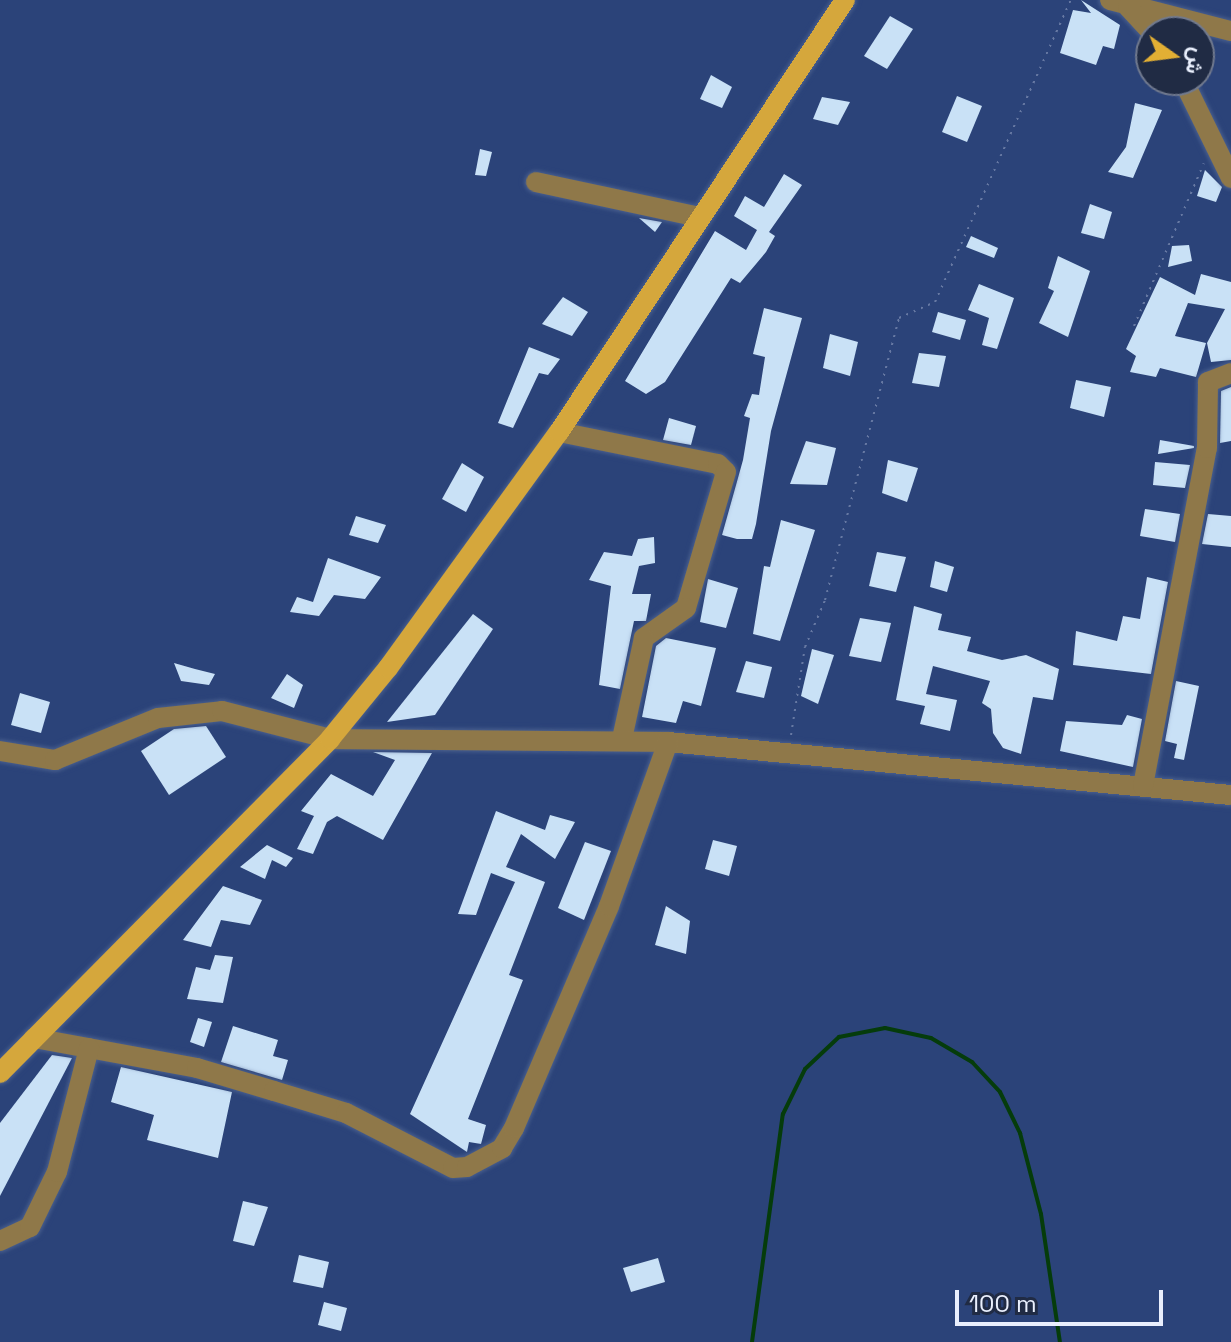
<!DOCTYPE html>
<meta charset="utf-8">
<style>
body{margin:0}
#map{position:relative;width:1231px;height:1342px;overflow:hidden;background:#2b4379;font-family:"Space Grotesk",Vazirmatn,sans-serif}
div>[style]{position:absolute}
.stream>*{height:4px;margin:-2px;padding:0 2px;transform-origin:2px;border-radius:2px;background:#053c0b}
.building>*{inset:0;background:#c9e1f6}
.path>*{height:2px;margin-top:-1px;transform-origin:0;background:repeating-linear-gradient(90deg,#6779a3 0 2px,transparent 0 8px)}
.roads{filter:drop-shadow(0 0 2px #495f8e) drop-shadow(0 0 2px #495f8e)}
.minor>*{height:20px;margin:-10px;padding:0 10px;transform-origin:10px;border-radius:10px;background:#8f7849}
.major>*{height:20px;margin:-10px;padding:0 10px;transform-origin:10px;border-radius:10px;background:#d5a73c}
span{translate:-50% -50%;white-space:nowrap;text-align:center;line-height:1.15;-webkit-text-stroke:8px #202b44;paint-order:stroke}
.north{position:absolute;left:1135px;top:16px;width:80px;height:80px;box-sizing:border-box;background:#202b44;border:2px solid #70798e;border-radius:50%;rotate:104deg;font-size:22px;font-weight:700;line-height:32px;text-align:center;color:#e9effd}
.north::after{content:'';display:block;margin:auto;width:28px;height:36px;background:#e2af34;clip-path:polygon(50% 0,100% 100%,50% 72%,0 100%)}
.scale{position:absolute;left:955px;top:1290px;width:208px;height:36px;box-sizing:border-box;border:4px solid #e9effd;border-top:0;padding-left:10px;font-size:24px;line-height:28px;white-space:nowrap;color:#e9effd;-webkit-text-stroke:6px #202b44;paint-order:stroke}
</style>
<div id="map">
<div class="stream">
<div style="left:752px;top:1342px;width:230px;rotate:-82.3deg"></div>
<div style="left:783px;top:1114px;width:50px;rotate:-63.9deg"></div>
<div style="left:805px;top:1069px;width:47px;rotate:-43.3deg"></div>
<div style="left:839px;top:1037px;width:47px;rotate:-11.1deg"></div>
<div style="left:885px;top:1028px;width:47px;rotate:12.3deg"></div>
<div style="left:931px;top:1038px;width:48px;rotate:30.3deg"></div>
<div style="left:972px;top:1062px;width:41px;rotate:47deg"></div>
<div style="left:1000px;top:1092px;width:46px;rotate:64deg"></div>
<div style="left:1020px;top:1133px;width:84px;rotate:75.5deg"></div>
<div style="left:1041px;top:1214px;width:129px;rotate:81.6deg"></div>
</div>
<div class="building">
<div style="clip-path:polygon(1081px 0,1120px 25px,1114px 49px,1103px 46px,1096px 65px,1060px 53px,1073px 10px,1091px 13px)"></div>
<div style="clip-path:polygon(890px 16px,913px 29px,887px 69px,864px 56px)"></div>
<div style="clip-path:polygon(711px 75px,732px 87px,722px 108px,700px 99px)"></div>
<div style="clip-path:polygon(957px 96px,982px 106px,967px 142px,942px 132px)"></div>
<div style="clip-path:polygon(822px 97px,850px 102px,838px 125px,813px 119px)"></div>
<div style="clip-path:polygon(1135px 103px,1162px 110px,1133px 178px,1108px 172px,1126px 147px)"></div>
<div style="clip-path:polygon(480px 149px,492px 152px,486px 176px,475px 175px)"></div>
<div style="clip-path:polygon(1205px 170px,1222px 187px,1216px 202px,1197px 196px)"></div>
<div style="clip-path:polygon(784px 174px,802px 185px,769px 232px,775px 236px,766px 252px,740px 283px,731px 278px,665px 382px,646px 394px,625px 381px,715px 231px,746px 250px,757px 230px,734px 216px,745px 196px,764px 207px)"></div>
<div style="clip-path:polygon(1090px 204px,1112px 212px,1104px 239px,1081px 233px)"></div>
<div style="clip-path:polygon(639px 218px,662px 222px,655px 232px)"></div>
<div style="clip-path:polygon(971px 236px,998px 248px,994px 258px,966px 247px)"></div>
<div style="clip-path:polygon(1189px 245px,1192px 261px,1168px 267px,1172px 246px)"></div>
<div style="clip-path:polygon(1058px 256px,1090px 271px,1068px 337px,1039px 323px,1054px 291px,1048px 288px)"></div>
<div style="clip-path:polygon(1201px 274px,1231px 282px,1231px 360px,1211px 362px,1207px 343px,1225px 309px,1188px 303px,1175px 336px,1206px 343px,1196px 377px,1160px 368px,1156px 377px,1130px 372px,1136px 356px,1126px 349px,1160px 277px,1195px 295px)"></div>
<div style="clip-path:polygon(979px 284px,1014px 298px,997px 349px,982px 345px,989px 318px,968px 310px)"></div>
<div style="clip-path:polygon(563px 297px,588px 312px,572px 336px,542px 324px)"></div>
<div style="clip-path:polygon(764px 308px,802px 318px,771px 431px,756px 524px,752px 539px,737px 539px,722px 535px,743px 460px,750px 418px,744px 416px,752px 394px,759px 395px,765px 357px,753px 354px)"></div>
<div style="clip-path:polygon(938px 312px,966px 320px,960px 340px,932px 332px)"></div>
<div style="clip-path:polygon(830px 334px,858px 342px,850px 376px,823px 368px)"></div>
<div style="clip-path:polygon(529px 347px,560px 359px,548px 375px,539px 373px,513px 428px,498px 423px)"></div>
<div style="clip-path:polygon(919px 353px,946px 356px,939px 387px,912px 383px)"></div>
<div style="clip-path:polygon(1076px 380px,1111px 387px,1104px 417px,1070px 408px)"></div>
<div style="clip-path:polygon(1231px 387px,1231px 441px,1220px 443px,1221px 391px)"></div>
<div style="clip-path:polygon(669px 418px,696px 426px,691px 445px,663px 440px)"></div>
<div style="clip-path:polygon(1160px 440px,1194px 446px,1194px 448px,1158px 454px)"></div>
<div style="clip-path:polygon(806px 441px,836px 448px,827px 485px,790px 484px)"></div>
<div style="clip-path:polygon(888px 460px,918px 468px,907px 502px,882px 493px)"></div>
<div style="clip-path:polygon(1155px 462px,1190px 465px,1185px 488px,1153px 485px)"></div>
<div style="clip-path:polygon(462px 463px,484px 477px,466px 512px,442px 499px)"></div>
<div style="clip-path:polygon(1145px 509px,1180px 514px,1175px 542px,1140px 536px)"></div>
<div style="clip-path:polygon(1208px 514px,1231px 516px,1231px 547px,1202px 544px)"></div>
<div style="clip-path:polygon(356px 516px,386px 525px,378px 543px,349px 535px)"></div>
<div style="clip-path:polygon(781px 520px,815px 530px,780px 641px,753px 634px,764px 566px,770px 567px)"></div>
<div style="clip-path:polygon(654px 537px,655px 563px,639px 566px,632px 594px,651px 594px,646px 621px,634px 621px,620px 689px,599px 685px,611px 586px,589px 580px,604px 552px,632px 556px,638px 539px)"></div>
<div style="clip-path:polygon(877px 552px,906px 557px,896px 592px,869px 586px)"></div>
<div style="clip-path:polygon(328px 558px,381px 577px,365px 599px,334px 595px,319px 616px,290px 612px,297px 597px,313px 602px)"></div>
<div style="clip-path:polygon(935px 561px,954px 567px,947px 592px,930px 587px)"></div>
<div style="clip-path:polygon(1147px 577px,1168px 582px,1151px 674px,1073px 665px,1076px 631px,1117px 641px,1123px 616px,1140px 619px)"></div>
<div style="clip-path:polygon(708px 579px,738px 588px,726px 628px,700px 622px)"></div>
<div style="clip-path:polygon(914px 606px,942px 614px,938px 630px,971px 637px,967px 651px,1002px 660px,1026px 655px,1059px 669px,1053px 700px,1033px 697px,1021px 754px,1003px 748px,993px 733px,991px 709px,982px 703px,990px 681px,933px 666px,926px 694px,957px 700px,950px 731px,920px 724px,925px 706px,896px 700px)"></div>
<div style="clip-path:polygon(473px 614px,493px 629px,435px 715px,387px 722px)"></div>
<div style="clip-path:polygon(860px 618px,891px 623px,881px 662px,849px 656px)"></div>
<div style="clip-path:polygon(666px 638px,716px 648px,701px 706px,683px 701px,676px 723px,642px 717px,656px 646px)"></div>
<div style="clip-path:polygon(812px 649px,834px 655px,818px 704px,801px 696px)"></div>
<div style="clip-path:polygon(746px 661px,772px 667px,764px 698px,736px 692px)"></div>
<div style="clip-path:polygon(174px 663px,195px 669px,215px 674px,209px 685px,181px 681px)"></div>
<div style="clip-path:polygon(287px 674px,303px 685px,294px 708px,271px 698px)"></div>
<div style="clip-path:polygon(1176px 681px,1199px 686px,1184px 760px,1174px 758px,1177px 744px,1165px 741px)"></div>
<div style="clip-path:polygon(20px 693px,50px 702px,41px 733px,11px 725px)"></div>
<div style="clip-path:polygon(1127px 715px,1142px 719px,1133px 767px,1060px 751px,1066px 721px,1122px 725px)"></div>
<div style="clip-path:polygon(206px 726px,226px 757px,169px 795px,141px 751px,174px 729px)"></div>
<div style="clip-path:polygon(373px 752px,432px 753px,383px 840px,337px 816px,327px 822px,313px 854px,297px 849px,314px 816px,301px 811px,331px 774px,373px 796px,395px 760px)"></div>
<div style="clip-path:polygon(496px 811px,545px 830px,550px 815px,575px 822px,555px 859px,521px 834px,506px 867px,545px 882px,509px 975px,523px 980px,468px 1119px,486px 1125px,481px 1144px,469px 1142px,467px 1152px,410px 1114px,515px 882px,491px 873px,476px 915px,458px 914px)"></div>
<div style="clip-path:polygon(713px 840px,737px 846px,729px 876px,705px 869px)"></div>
<div style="clip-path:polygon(585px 842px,611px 851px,584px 920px,558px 908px)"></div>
<div style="clip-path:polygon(267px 845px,293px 858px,286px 867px,272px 860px,265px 879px,240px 867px)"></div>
<div style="clip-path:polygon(223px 886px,262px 900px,250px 925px,221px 920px,211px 947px,183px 940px)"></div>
<div style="clip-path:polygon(666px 906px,690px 921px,686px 954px,655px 945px)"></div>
<div style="clip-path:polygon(215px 955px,233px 957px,223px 1003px,187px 999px,196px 967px,210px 970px)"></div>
<div style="clip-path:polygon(198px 1018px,212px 1022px,204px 1047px,190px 1042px)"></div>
<div style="clip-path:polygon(233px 1026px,278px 1040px,273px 1056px,288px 1060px,282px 1080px,221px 1062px)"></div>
<div style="clip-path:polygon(52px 1055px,72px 1058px,0 1196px,0 1123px)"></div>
<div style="clip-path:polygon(121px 1067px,232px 1092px,218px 1158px,147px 1140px,154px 1115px,111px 1102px)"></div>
<div style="clip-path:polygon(243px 1201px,268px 1207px,254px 1246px,233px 1241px)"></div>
<div style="clip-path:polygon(299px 1255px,329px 1262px,323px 1288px,293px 1282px)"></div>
<div style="clip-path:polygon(658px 1258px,665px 1282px,631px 1292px,623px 1268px)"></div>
<div style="clip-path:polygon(324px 1302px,347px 1308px,341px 1331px,318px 1325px)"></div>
</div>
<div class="path">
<div style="left:1134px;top:326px;width:177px;rotate:-66.8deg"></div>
<div style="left:791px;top:735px;width:89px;rotate:-81deg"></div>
<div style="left:805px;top:647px;width:51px;rotate:-66.9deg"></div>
<div style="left:825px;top:600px;width:292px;rotate:-75.3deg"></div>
<div style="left:899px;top:318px;width:39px;rotate:-24deg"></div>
<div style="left:935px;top:302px;width:331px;rotate:-65.8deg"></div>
</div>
<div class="roads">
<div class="minor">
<div style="left:1110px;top:0;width:125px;rotate:14.4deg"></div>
<div style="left:1128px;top:7px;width:34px;rotate:47deg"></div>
<div style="left:1183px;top:80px;width:109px;rotate:63.9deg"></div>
<div style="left:536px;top:182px;width:167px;rotate:12.1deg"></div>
<div style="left:559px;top:432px;width:162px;rotate:11.4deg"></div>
<div style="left:718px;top:464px;width:11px;rotate:45deg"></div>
<div style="left:726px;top:472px;width:142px;rotate:106.4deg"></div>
<div style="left:686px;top:608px;width:52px;rotate:144.5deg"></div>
<div style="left:644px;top:638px;width:103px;rotate:102.3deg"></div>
<div style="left:0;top:751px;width:56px;rotate:9.3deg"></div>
<div style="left:55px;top:760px;width:111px;rotate:-22.2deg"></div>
<div style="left:158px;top:718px;width:64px;rotate:-6.2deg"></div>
<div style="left:222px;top:711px;width:112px;rotate:14.5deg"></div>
<div style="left:330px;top:739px;width:338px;rotate:0.5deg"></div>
<div style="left:668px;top:742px;width:565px;rotate:5.38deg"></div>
<div style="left:1143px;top:786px;width:344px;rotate:-79.3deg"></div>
<div style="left:1207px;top:448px;width:66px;rotate:-89.1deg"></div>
<div style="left:1208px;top:382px;width:25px;rotate:-21deg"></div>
<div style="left:34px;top:1038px;width:166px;rotate:10.4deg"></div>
<div style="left:197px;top:1068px;width:80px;rotate:16.6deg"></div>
<div style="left:274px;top:1091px;width:75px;rotate:17deg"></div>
<div style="left:346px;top:1113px;width:120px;rotate:27.2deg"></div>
<div style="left:453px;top:1168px;width:14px;rotate:-4deg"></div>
<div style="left:467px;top:1167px;width:40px;rotate:-28deg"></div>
<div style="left:502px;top:1148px;width:23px;rotate:-59deg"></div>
<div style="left:514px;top:1128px;width:241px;rotate:-66.8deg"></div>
<div style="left:609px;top:906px;width:174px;rotate:-70.2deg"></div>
<div style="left:0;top:1241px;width:33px;rotate:-25deg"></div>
<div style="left:30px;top:1227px;width:61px;rotate:-63.9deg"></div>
<div style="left:57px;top:1172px;width:128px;rotate:-75.5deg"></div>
</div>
<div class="major">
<div style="left:0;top:1073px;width:470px;rotate:-45.3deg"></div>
<div style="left:330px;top:739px;width:92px;rotate:-50.8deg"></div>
<div style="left:388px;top:668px;width:291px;rotate:-54.1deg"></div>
<div style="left:559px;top:432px;width:518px;rotate:-56.49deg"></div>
</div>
</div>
<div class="north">ش</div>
<div class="scale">100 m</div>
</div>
